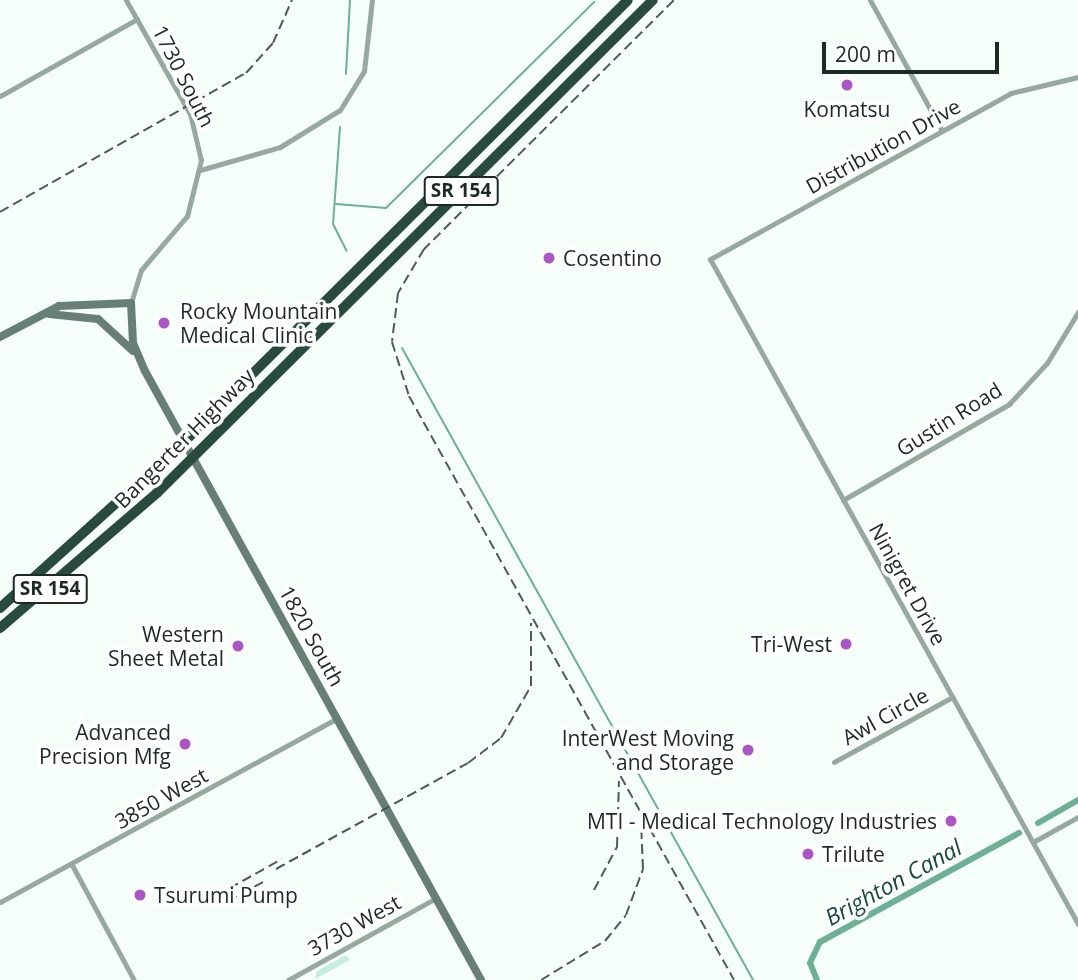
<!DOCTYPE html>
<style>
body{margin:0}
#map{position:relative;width:1078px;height:980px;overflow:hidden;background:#f6fefa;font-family:"Open Sans",sans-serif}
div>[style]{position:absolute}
.green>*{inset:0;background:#c5eddb}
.stream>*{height:2px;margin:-1px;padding:0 1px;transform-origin:1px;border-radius:1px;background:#6eb096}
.canal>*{height:6px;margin:-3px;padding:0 3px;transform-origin:3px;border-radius:3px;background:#6eb096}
.street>*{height:5px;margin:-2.5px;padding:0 2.5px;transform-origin:2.5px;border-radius:2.5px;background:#97a8a0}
.secondary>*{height:8px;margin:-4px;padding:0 4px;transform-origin:4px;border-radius:4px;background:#687f75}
.highway>*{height:10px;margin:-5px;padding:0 5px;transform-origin:5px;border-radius:5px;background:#284b3d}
.rail>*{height:2px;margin-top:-1px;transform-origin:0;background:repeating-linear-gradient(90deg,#4e5b56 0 10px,transparent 0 15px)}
.dots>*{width:19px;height:19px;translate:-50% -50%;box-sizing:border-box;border:4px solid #fff;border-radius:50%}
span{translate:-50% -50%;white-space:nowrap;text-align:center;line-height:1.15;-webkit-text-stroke:7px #fff;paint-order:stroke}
.shield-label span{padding:2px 5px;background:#fff;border:2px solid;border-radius:5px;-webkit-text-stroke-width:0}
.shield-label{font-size:19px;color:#1b2a24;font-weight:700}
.street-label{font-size:21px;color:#1b2a24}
.poi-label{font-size:21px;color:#1b2a24}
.left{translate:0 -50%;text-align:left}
.right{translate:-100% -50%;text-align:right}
.water-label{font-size:23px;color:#154c3a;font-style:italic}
.scale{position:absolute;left:822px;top:42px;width:177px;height:32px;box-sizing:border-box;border:4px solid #1b2a24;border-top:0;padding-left:9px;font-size:21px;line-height:24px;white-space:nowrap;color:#1b2a24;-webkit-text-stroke:5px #fff;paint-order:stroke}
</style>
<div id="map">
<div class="green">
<div style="clip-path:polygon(346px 955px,350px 960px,315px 979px,317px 971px)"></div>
</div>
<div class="stream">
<div style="left:346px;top:74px;width:74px;rotate:-86.9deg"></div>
<div style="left:340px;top:127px;width:97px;rotate:94.1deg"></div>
<div style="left:333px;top:224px;width:30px;rotate:63deg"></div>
<div style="left:336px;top:204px;width:50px;rotate:4.6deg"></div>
<div style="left:386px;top:208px;width:293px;rotate:-44.7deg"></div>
<div style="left:402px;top:348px;width:723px;rotate:60.95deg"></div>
</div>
<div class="canal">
<div style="left:1038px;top:823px;width:46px;rotate:-29.9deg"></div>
<div style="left:817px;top:980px;width:18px;rotate:-112deg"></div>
<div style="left:810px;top:963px;width:23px;rotate:-65deg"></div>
<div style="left:820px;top:942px;width:227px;rotate:-28.7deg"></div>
</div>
<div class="street">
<div style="left:126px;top:0;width:131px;rotate:60.7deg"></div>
<div style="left:190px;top:114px;width:47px;rotate:76.6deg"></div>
<div style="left:201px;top:160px;width:58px;rotate:104deg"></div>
<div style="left:187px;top:216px;width:71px;rotate:130.4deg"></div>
<div style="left:141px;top:270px;width:34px;rotate:107deg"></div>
<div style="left:870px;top:0;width:149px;rotate:61.2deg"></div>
<div style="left:1078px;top:77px;width:69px;rotate:166.6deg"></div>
<div style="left:1011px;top:93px;width:344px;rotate:151.1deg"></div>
<div style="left:710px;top:259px;width:760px;rotate:61.04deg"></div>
<div style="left:0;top:96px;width:157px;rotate:-29.3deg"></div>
<div style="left:200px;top:170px;width:83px;rotate:-16deg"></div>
<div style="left:280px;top:147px;width:70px;rotate:-31.7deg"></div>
<div style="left:340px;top:110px;width:46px;rotate:-58.4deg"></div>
<div style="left:364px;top:71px;width:71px;rotate:-83.6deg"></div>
<div style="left:843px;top:500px;width:192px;rotate:-30deg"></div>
<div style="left:1009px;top:404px;width:56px;rotate:-47.2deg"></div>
<div style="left:1047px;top:363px;width:60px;rotate:-58.7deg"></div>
<div style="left:834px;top:762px;width:135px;rotate:-28.8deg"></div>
<div style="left:1033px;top:842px;width:51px;rotate:-29.1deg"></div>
<div style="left:72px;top:865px;width:131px;rotate:61.7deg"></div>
<div style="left:0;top:902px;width:384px;rotate:-28.6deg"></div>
<div style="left:288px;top:980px;width:169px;rotate:-29deg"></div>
</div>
<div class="secondary">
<div style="left:49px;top:314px;width:49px;rotate:5.8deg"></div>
<div style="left:98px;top:319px;width:47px;rotate:42.4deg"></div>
<div style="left:0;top:337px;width:67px;rotate:-27.7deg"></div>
<div style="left:59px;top:306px;width:72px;rotate:-2.4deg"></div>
<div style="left:131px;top:303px;width:40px;rotate:87.1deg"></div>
<div style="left:133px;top:343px;width:30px;rotate:67deg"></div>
<div style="left:145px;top:371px;width:696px;rotate:61.11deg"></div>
</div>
<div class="highway">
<div style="left:0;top:608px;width:248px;rotate:-42.1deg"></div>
<div style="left:184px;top:442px;width:626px;rotate:-44.87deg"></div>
<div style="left:0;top:628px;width:207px;rotate:-40.7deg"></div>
<div style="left:157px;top:493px;width:699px;rotate:-44.83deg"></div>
</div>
<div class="rail">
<div style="left:674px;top:0;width:353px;rotate:135.1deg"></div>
<div style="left:424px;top:249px;width:51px;rotate:120.6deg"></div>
<div style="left:398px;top:293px;width:49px;rotate:97deg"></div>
<div style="left:392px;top:342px;width:57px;rotate:72.5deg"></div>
<div style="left:409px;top:396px;width:668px;rotate:60.9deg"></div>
<div style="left:0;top:212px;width:283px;rotate:-29.5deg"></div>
<div style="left:246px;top:73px;width:40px;rotate:-48deg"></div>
<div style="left:273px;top:43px;width:47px;rotate:-66.2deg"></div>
<div style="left:276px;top:869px;width:219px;rotate:-28.9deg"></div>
<div style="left:468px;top:763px;width:41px;rotate:-37.1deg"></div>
<div style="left:501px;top:738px;width:60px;rotate:-60deg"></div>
<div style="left:531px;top:686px;width:63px;rotate:-90deg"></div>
<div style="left:594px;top:890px;width:49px;rotate:-61.9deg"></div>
<div style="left:617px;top:847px;width:66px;rotate:-88.3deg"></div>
<div style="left:228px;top:901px;width:42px;rotate:-28.4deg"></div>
<div style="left:203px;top:903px;width:90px;rotate:-29.1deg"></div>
<div style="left:541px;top:980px;width:75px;rotate:-31.4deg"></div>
<div style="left:605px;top:941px;width:33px;rotate:-51deg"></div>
<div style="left:626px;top:915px;width:49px;rotate:-69.7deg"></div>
<div style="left:643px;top:869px;width:48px;rotate:-92.4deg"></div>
</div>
<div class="dots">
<div style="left:847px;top:85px;background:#aa56c5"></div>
<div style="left:549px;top:258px;background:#aa56c5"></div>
<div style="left:164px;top:323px;background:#aa56c5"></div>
<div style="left:846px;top:644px;background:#aa56c5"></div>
<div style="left:238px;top:646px;background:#aa56c5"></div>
<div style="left:185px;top:744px;background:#aa56c5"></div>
<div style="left:748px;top:750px;background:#aa56c5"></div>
<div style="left:951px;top:821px;background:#aa56c5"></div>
<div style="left:808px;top:854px;background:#aa56c5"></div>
<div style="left:140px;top:895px;background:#aa56c5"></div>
</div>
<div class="shield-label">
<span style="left:461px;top:191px">SR 154</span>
<span style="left:50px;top:589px">SR 154</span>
</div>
<div class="street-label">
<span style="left:184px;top:76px;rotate:63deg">1730 South</span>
<span style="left:883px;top:146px;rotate:-29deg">Distribution Drive</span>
<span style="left:949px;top:419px;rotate:-32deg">Gustin Road</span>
<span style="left:184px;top:438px;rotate:-45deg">Bangerter Highway</span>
<span style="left:908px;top:584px;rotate:61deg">Ninigret Drive</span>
<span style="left:312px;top:636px;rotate:61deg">1820 South</span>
<span style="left:885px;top:716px;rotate:-29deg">Awl Circle</span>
<span style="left:161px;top:798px;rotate:-29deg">3850 West</span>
<span style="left:354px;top:925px;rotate:-29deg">3730 West</span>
</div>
<div class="poi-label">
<span style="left:847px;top:109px">Komatsu</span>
<span class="left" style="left:563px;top:258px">Cosentino</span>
<span class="left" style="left:180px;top:323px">Rocky Mountain<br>Medical Clinic</span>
<span class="right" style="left:224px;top:646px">Western<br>Sheet Metal</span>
<span class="right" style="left:832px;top:644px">Tri-West</span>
<span class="right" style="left:171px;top:744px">Advanced<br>Precision Mfg</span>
<span class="right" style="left:734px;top:750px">InterWest Moving<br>and Storage</span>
<span class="right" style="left:937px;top:821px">MTI - Medical Technology Industries</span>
<span class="left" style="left:822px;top:854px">Trilute</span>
<span class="left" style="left:154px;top:895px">Tsurumi Pump</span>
</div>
<div class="water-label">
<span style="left:893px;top:882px;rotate:-29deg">Brighton Canal</span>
</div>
<div class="scale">200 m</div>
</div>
